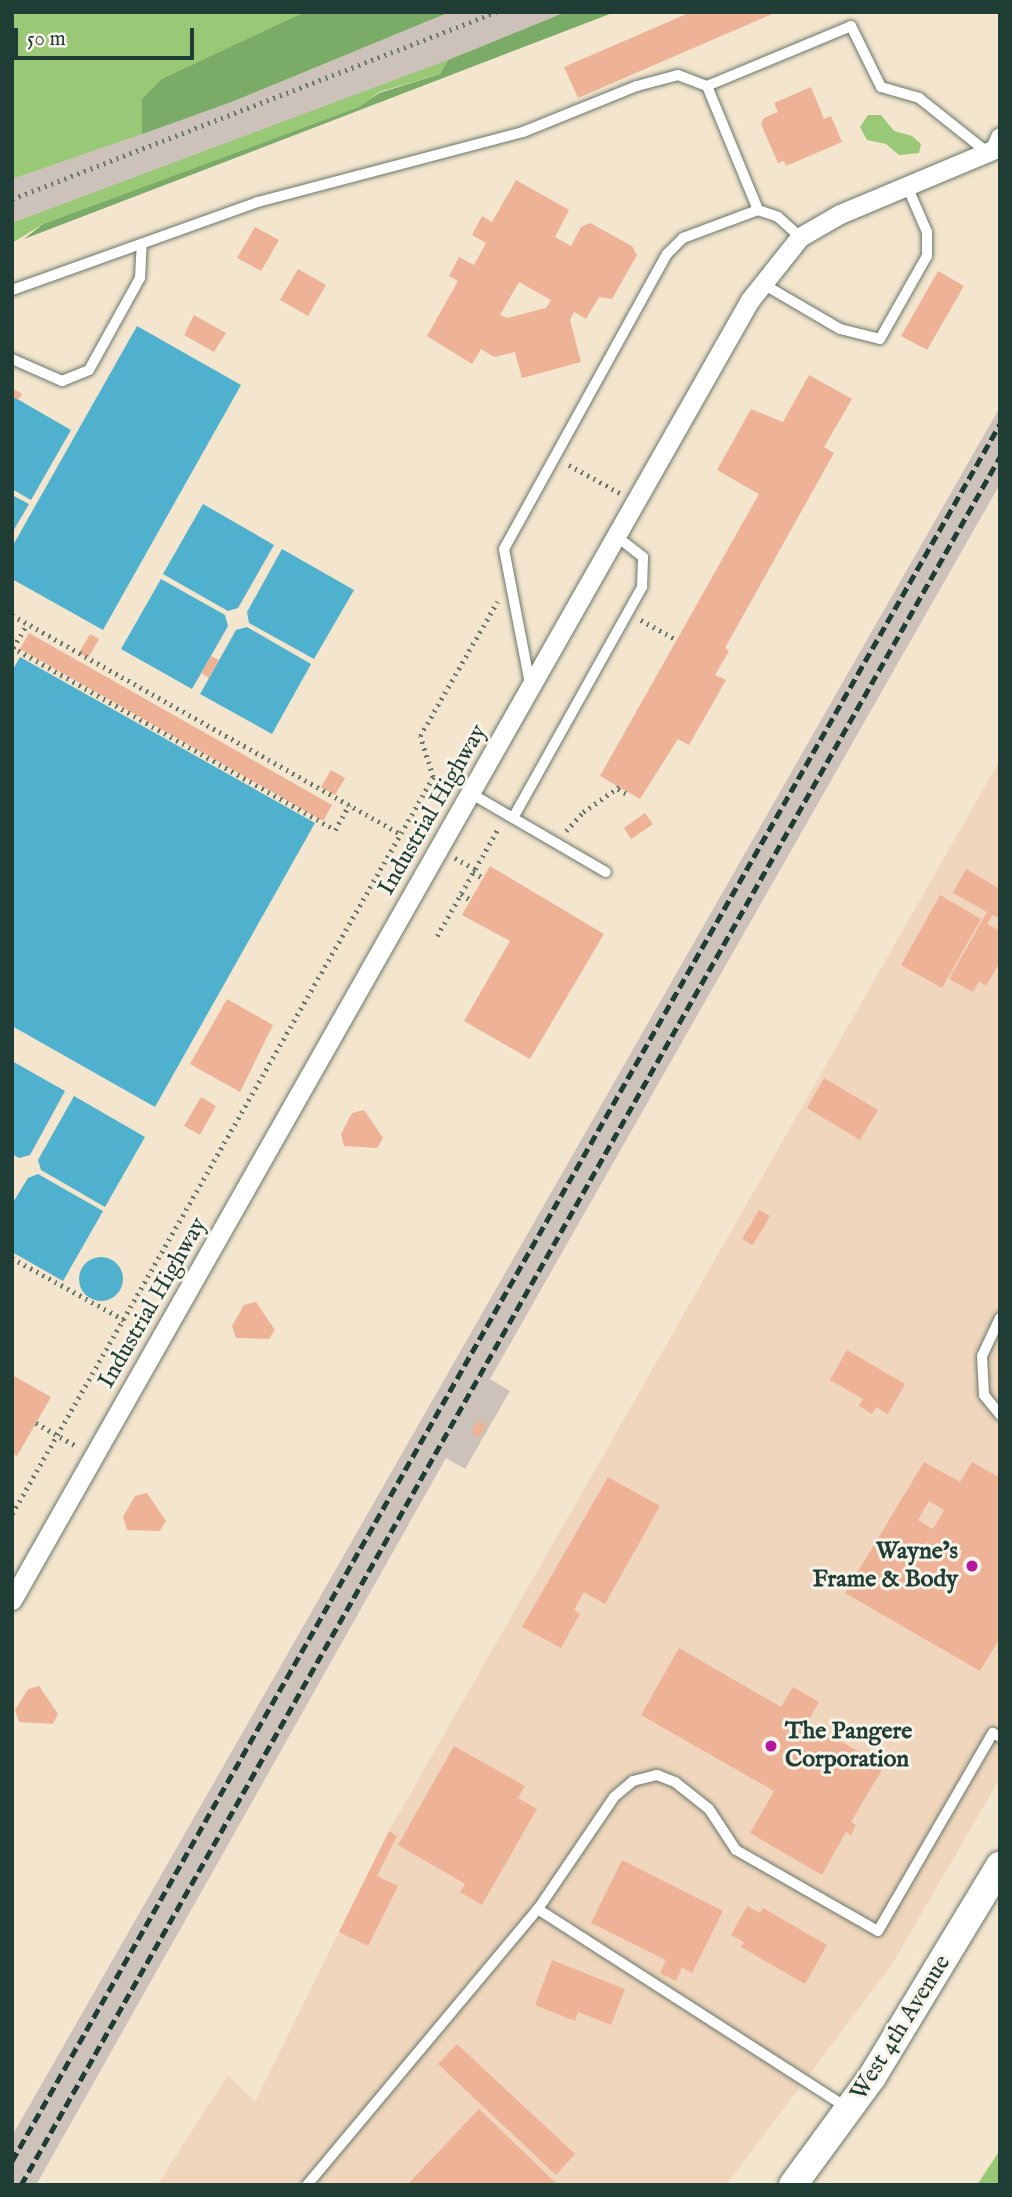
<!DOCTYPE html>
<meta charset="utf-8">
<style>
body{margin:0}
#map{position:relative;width:1012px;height:2197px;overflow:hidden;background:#f3e5ce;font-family:"IM FELL English",serif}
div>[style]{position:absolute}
.built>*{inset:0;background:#efd6bc}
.industrial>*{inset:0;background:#cdc2b9}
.green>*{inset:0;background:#99c876}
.forest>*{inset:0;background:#7aac67}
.water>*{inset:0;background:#4fb1ce}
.round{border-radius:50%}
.building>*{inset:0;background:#eeb397}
.path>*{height:4.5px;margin-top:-2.25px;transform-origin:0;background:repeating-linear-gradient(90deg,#69786a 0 2px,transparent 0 7px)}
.roads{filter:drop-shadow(0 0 2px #69786a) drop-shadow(0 0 2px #69786a)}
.service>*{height:10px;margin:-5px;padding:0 5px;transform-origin:5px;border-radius:5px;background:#fff}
.minor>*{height:19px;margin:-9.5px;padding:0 9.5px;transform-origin:9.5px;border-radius:9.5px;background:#fff}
.secondary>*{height:28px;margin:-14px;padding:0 14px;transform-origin:14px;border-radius:14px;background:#fff}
.rail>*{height:5px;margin-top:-2.5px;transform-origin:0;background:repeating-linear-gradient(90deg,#1f3d34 0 10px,transparent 0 15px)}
.dots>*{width:19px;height:19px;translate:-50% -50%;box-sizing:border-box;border:4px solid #f7f3e8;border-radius:50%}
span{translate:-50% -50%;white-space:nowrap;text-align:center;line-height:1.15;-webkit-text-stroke:6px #f7f3e8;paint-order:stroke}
.street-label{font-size:24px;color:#1f3d34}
.poi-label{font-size:24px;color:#1f3d34;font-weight:700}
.right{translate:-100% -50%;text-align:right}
.left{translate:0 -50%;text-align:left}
.frame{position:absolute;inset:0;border:14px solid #1f3d34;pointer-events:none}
.scale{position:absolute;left:14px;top:28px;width:180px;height:32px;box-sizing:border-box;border:4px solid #1f3d34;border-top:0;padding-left:9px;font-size:21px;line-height:24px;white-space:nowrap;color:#1f3d34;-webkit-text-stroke:5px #f7f3e8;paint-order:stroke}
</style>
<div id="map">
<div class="built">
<div style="clip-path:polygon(1000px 760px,1000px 1778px,891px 1966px,726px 2185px,157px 2185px,228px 2075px,255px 2102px,389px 1831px)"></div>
</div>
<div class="industrial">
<div style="clip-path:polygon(450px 12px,566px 12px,326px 110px,12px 224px,12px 179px,229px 103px)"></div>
<div style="clip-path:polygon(1000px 407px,1000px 484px,490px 1379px,510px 1391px,465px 1469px,446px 1458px,36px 2185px,12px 2185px,12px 2136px)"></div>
</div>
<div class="green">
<div style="clip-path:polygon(24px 12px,305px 12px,142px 99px,142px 134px,12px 179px,12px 15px)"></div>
<div style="clip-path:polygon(448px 60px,440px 74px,379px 92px,360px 107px,43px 224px,12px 243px,12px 223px)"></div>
<div style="clip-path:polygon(868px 115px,881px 115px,894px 131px,912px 136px,921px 144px,919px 153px,899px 155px,886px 144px,867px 140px,860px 127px)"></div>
<div style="clip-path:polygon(1000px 2150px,1000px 2185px,977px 2185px)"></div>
</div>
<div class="forest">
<div style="clip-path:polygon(305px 12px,450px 12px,229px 103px,142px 134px,142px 99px,162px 79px)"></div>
<div style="clip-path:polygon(566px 12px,615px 12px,24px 239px,43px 224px,359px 107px,379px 93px,440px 74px,448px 60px)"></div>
</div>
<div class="water">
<div style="clip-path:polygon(137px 326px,241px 385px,103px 630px,12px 579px,12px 547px)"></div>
<div style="clip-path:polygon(12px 396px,71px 430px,31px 500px,12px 489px)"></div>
<div style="clip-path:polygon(12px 495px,29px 504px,12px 533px)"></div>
<div style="clip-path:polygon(203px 504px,274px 545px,238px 608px,228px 611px,163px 574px)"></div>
<div style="clip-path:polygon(282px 549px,354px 590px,314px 659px,249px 623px,247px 612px)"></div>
<div style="clip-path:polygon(161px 579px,225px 615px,228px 626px,192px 689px,121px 649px)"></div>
<div style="clip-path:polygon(247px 627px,311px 664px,272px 734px,200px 694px,236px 630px)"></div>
<div style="clip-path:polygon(20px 657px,315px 823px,155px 1107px,12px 1026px,12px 671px)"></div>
<div style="clip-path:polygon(12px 1061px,65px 1091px,30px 1155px,19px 1158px,12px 1154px)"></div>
<div style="clip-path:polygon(74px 1096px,145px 1137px,105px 1207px,41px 1170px,38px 1160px)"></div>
<div style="clip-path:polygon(38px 1174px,103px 1211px,63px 1281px,12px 1252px,12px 1204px,28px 1178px)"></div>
<div class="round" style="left:79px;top:1257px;width:44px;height:44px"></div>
</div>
<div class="building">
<div style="clip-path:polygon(691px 12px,777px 12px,578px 98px,564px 67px)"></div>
<div style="clip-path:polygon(811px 87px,824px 119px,831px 116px,842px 142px,786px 166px,784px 161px,778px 163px,761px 124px,764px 118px,778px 112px,774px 103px)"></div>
<div style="clip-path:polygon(evenodd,516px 180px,569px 210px,555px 237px,571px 246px,581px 227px,590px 223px,632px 246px,637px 255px,612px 299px,599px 297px,586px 319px,574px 312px,570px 320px,581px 362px,522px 378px,515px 352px,494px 357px,481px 349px,472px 364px,427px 336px,458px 281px,449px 276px,459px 257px,474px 265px,486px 243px,472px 235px,482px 216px,492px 222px,516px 180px,519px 282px,551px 300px,546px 308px,507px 318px,500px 315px,519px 282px)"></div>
<div style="clip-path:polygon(255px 227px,279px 240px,261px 271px,237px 258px)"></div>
<div style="clip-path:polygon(298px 269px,326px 285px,308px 316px,280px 300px)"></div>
<div style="clip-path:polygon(938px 271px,964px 286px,927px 350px,901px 336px)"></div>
<div style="clip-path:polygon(194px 315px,226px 333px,214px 352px,184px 335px)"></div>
<div style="clip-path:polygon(809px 375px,852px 399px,824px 447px,834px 453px,725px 648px,729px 651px,715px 675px,726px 680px,689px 745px,678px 739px,640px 799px,600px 776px,759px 494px,717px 470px,751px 409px,783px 422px)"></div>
<div style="clip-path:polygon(12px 388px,22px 394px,18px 400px,12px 396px)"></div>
<div style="clip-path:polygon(29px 633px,332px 805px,323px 821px,20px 649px)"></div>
<div style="clip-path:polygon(90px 634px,99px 639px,88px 658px,79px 653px)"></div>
<div style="clip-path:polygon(211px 656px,219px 660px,209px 678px,201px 673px)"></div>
<div style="clip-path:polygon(331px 770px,345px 778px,335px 795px,321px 787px)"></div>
<div style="clip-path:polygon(645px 813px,653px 824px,631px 839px,624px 828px)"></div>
<div style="clip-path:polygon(490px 866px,604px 934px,530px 1059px,464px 1021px,510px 941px,462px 915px)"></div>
<div style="clip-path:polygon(966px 869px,1000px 889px,1000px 919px,993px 915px,987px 924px,1000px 931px,1000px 962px,986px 986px,979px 981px,973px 992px,949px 979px,987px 912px,953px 893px)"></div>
<div style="clip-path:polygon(940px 895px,981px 919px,942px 988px,901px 965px)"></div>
<div style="clip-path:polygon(227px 999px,273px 1025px,240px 1092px,190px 1064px)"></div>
<div style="clip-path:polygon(824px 1078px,878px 1110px,860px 1140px,807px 1108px)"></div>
<div style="clip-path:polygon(201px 1097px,216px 1106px,200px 1135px,184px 1126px)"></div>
<div style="clip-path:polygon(364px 1110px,383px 1138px,377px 1148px,344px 1146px,341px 1134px,352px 1113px)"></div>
<div style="clip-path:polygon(759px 1210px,770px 1216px,753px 1245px,742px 1239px)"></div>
<div style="clip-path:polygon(256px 1302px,275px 1330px,269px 1339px,236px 1338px,232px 1326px,244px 1305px)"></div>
<div style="clip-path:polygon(847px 1350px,905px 1384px,888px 1414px,876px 1407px,872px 1414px,859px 1406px,863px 1399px,830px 1380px)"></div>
<div style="clip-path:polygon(14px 1376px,51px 1397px,17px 1456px,12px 1453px)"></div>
<div style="clip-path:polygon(478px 1420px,487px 1425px,479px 1438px,471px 1432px)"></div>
<div style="clip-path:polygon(evenodd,924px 1462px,960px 1482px,972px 1462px,1000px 1478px,1000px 1638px,980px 1671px,845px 1593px,924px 1462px,929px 1501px,944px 1510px,933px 1529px,918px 1520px,929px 1501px)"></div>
<div style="clip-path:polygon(608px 1477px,660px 1506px,605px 1604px,584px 1592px,574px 1610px,580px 1614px,561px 1648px,522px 1627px)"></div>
<div style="clip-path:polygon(147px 1493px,166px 1521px,160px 1531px,127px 1530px,123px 1517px,135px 1496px)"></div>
<div style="clip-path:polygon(679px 1648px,781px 1707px,793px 1687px,819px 1702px,807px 1722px,884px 1766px,851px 1822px,856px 1825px,851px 1835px,846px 1832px,822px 1875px,750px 1833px,774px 1791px,641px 1715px)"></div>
<div style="clip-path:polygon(39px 1686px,58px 1714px,53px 1724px,19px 1722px,15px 1710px,28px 1689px)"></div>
<div style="clip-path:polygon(454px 1746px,525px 1786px,518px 1798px,537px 1809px,482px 1905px,460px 1892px,465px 1884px,398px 1845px)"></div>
<div style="clip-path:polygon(389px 1831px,397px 1836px,377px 1876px,398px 1886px,368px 1946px,339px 1932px)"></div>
<div style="clip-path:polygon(622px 1860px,723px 1911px,692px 1973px,682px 1967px,676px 1981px,660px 1973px,666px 1960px,591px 1923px)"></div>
<div style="clip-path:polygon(747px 1906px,760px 1913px,763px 1908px,827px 1945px,805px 1984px,741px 1947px,744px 1942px,731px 1935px)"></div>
<div style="clip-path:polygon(552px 1960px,625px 1989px,611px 2025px,578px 2012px,575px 2021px,535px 2005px)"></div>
<div style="clip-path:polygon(457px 2044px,575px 2154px,556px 2175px,438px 2064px)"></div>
<div style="clip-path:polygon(479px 2109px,558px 2185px,407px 2185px)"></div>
</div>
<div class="path">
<div style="left:12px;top:199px;width:519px;rotate:-21.12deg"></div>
<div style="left:569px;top:465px;width:58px;rotate:28.8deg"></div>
<div style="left:12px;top:615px;width:446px;rotate:29.4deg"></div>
<div style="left:641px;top:620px;width:39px;rotate:29deg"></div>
<div style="left:12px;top:647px;width:371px;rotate:29.5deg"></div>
<div style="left:335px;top:830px;width:29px;rotate:-61deg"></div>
<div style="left:13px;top:648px;width:28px;rotate:-60deg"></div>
<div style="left:618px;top:789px;width:13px;rotate:29deg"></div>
<div style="left:566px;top:831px;width:25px;rotate:-48deg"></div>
<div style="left:583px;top:812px;width:44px;rotate:-34.8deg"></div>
<div style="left:455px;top:858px;width:23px;rotate:29deg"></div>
<div style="left:473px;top:872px;width:12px;rotate:31deg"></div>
<div style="left:461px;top:894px;width:12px;rotate:31deg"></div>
<div style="left:437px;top:936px;width:125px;rotate:-60.4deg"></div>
<div style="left:12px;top:1258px;width:130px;rotate:28.9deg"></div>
<div style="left:36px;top:1423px;width:48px;rotate:29.7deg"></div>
<div style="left:12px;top:1514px;width:849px;rotate:-60.26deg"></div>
<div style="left:433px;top:777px;width:43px;rotate:-107.6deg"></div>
<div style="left:420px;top:736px;width:155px;rotate:-60.1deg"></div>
</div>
<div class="roads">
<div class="service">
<div style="left:707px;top:86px;width:156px;rotate:-22.6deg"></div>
<div style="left:851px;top:26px;width:68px;rotate:63.8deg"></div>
<div style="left:881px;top:87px;width:40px;rotate:16deg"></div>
<div style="left:919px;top:98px;width:87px;rotate:38.5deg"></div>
<div style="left:763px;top:284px;width:89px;rotate:30.3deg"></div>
<div style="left:840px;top:329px;width:41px;rotate:14deg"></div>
<div style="left:880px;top:339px;width:95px;rotate:-60.5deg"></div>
<div style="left:927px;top:256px;width:24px;rotate:-90deg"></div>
<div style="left:927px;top:232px;width:50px;rotate:-113.5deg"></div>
<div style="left:12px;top:290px;width:261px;rotate:-19.7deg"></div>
<div style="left:258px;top:202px;width:274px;rotate:-14.8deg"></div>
<div style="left:523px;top:132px;width:123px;rotate:-22deg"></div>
<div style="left:637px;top:86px;width:42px;rotate:-15deg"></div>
<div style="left:678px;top:75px;width:31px;rotate:21deg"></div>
<div style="left:707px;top:86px;width:134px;rotate:67.6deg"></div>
<div style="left:12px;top:359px;width:55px;rotate:23.7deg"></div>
<div style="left:62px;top:381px;width:29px;rotate:-22deg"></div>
<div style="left:89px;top:370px;width:105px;rotate:-61deg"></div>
<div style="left:140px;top:278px;width:33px;rotate:-87deg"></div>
<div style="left:530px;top:684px;width:137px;rotate:-100.9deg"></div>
<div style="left:504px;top:549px;width:337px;rotate:-61.1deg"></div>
<div style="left:667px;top:254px;width:23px;rotate:-45deg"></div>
<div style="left:683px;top:238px;width:80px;rotate:-20.5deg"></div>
<div style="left:758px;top:210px;width:21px;rotate:19deg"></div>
<div style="left:778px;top:217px;width:30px;rotate:42deg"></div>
<div style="left:470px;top:793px;width:157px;rotate:30.2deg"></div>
<div style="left:513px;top:818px;width:265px;rotate:-60.8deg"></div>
<div style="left:642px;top:587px;width:30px;rotate:-88deg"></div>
<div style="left:643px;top:557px;width:34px;rotate:-142deg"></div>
<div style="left:1000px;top:1318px;width:42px;rotate:115.3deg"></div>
<div style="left:982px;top:1356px;width:39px;rotate:87deg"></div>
<div style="left:984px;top:1395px;width:26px;rotate:51deg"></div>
<div style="left:846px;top:2107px;width:366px;rotate:-147.3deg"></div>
<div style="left:538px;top:1909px;width:135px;rotate:-55.8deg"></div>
<div style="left:614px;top:1797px;width:25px;rotate:-40deg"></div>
<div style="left:633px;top:1781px;width:25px;rotate:-14deg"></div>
<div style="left:657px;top:1775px;width:19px;rotate:21deg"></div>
<div style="left:675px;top:1782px;width:43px;rotate:38.5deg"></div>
<div style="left:709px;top:1809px;width:49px;rotate:56.6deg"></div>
<div style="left:736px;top:1850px;width:163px;rotate:29.7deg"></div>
<div style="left:878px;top:1931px;width:229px;rotate:-59.9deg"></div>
<div style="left:993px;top:1733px;width:8px;rotate:30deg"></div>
<div style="left:307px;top:2185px;width:360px;rotate:-50.1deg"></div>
</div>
<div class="minor">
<div style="left:12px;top:1600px;width:1495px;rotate:-60.42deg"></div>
<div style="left:750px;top:300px;width:80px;rotate:-51.6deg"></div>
<div style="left:800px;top:237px;width:46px;rotate:-29.9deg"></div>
<div style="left:840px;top:214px;width:168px;rotate:-22.8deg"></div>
<div style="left:995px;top:149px;width:13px;rotate:-67deg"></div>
</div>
<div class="secondary">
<div style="left:793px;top:2185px;width:134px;rotate:-53.8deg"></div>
<div style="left:872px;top:2077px;width:247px;rotate:-58.8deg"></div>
</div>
</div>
<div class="rail">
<div style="left:12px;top:2161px;width:1998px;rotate:-60.37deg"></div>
<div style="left:21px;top:2185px;width:1986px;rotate:-60.47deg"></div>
</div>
<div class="dots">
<div style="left:972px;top:1566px;background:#b5179e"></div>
<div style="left:771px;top:1746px;background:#b5179e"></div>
</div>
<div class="street-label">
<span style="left:433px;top:810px;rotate:-60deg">Industrial Highway</span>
<span style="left:153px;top:1303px;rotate:-60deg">Industrial Highway</span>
<span style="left:901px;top:2028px;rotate:-58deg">West 4th Avenue</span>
</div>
<div class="poi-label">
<span class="right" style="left:958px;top:1566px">Wayne’s<br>Frame &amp; Body</span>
<span class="left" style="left:785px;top:1746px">The Pangere<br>Corporation</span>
</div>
<div class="frame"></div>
<div class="scale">50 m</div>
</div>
